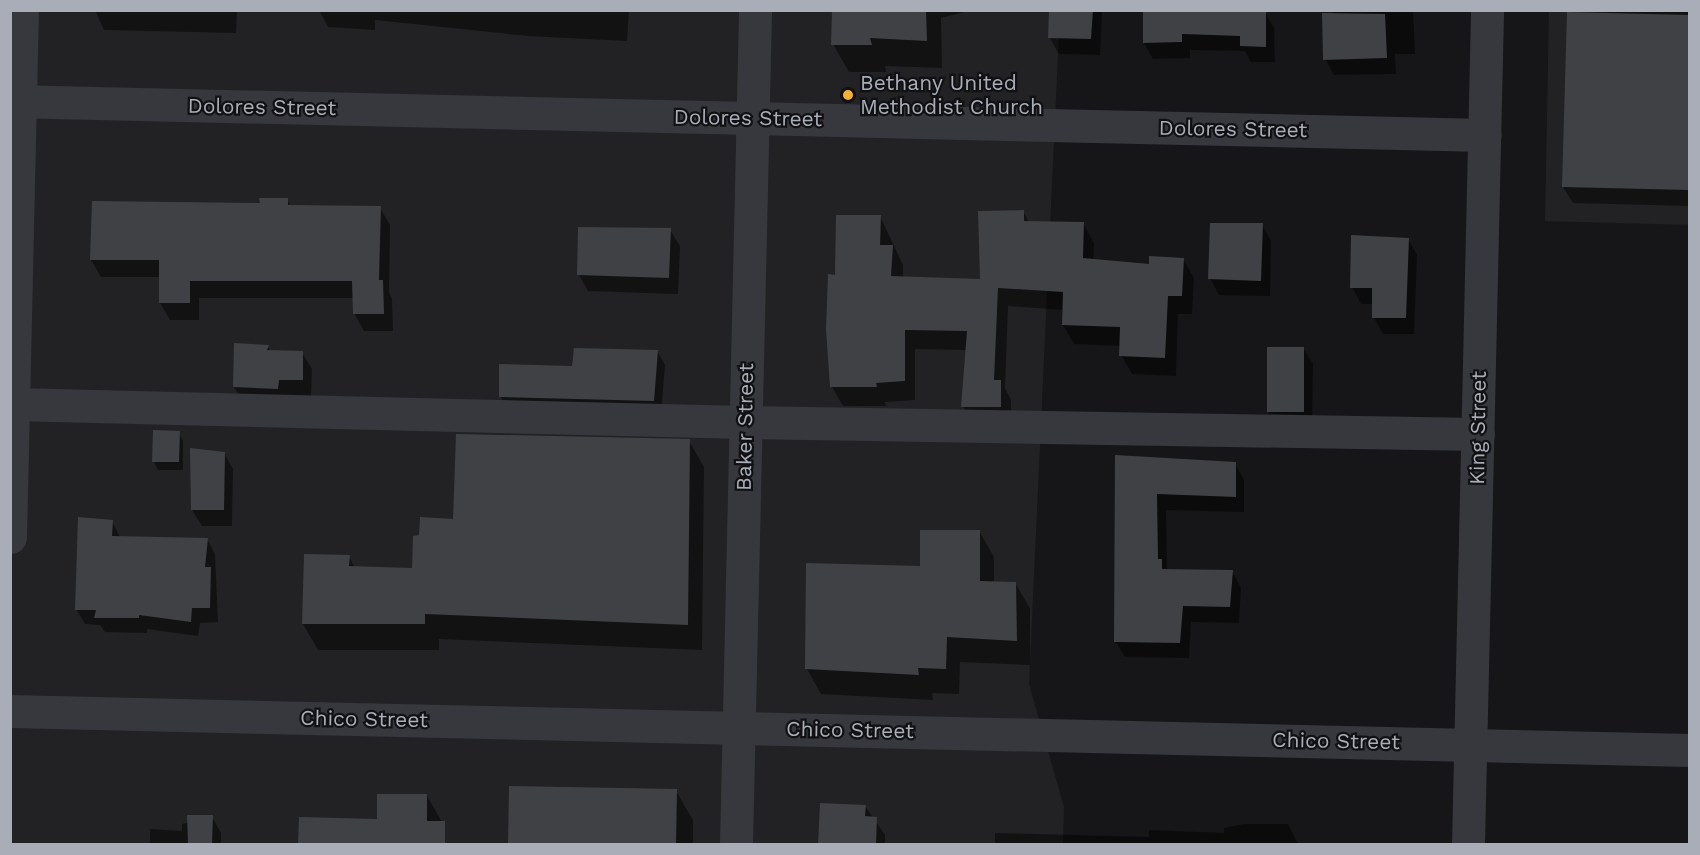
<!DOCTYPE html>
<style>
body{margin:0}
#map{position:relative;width:1700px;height:855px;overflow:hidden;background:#161618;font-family:"Work Sans",sans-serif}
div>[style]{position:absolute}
.built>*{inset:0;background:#222225}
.shadow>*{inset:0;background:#0007}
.building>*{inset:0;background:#404145}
.minor>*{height:33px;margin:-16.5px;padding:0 16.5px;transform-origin:16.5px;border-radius:16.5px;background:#37383d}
.dots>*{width:16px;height:16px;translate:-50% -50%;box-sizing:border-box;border:3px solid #111113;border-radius:50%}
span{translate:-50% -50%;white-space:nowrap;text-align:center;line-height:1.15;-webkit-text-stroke:4.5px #111113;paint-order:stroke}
.poi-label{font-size:21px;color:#a8adb8}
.left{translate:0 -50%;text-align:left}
.street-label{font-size:21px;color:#a8adb8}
.frame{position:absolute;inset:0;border:12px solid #a8adb8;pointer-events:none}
</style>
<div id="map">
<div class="built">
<div style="clip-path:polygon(10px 11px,1060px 11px,1029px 684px,1064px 807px,1063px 844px,11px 844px)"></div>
<div style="clip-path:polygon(1549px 11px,1689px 11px,1689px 225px,1545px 221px)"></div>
</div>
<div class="shadow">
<div style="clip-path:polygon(95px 10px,237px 10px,236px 33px,104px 30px)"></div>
<div style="clip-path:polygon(319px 10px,629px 10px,627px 41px,528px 36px,375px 20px,375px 30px,328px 27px)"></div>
<div style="clip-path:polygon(834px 10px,972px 10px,941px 18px,942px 68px,885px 66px,886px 72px,849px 72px,833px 44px)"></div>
<div style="clip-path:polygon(1050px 10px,1102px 10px,1100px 55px,1059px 54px,1050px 38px)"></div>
<div style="clip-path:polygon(1333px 10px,1413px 10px,1415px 54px,1395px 54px,1396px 74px,1334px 75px,1325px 59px)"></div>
<div style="clip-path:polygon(1568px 10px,1690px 10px,1690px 206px,1573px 203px,1563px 187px)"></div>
<div style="clip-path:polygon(1265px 12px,1274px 28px,1275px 62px,1251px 62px,1245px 51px,1190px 50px,1190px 58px,1153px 59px,1144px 43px)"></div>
<div style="clip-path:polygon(287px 200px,291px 206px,380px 208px,390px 225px,389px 292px,392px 299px,393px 331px,364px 331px,354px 313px,354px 298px,199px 298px,199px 320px,170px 320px,160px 303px,161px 277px,101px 277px,91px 260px)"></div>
<div style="clip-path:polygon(1023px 211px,1029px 222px,1083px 223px,1094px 243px,1093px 261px,1150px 266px,1183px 259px,1194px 278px,1192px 314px,1178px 314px,1176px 376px,1132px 374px,1121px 355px,1121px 346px,1074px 344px,1063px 325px,1063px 310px,1008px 306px,1005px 388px,1011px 400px,1011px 426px,974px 426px,963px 406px,967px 350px,915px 349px,915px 400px,885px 402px,886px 406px,843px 406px,832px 387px,836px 276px,880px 216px,903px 265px,903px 278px,982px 281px)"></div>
<div style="clip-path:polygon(1262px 225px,1271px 241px,1270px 296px,1219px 295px,1210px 278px)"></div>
<div style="clip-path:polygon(670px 230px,680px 246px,678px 294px,588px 291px,579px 275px)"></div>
<div style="clip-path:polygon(1408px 239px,1417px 255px,1414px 334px,1383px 334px,1374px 318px,1374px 304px,1361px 304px,1352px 287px)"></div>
<div style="clip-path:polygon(268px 347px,271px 352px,302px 353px,312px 369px,311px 396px,244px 403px,234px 387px)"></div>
<div style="clip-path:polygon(1303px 348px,1313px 364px,1312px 428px,1277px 428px,1268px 411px)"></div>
<div style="clip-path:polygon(657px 351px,665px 365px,661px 414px,509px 411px,501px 397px,574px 367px)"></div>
<div style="clip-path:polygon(154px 432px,179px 433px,183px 441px,183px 470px,158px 470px,154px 462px)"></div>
<div style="clip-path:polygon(689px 441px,704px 467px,702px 650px,439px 639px,439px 650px,318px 650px,303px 624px,349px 557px,355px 568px,414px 569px,421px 537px,455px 520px)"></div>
<div style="clip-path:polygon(224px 453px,233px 469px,232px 526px,202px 526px,192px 510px)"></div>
<div style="clip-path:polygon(1116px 457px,1235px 464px,1244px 480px,1244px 512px,1166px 510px,1167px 569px,1232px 571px,1241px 588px,1239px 623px,1191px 622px,1189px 658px,1125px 657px,1115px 641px)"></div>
<div style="clip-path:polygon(112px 521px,120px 537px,207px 539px,215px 554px,218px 622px,200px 623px,198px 636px,147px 629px,147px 633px,105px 632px,100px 625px,85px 624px,76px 609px)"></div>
<div style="clip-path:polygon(979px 531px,994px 557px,994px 583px,1015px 583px,1030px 608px,1030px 665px,960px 662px,959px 694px,932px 693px,933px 700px,821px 694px,807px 669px,921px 567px)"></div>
<div style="clip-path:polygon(511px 787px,676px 791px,693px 820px,693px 844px,509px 844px)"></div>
<div style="clip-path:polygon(427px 796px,442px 822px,442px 844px,300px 844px,300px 818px,379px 821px)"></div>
<div style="clip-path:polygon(822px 804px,865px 806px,885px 835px,885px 844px,819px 844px)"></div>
<div style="clip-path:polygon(212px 817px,221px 833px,221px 844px,150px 844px,150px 829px,182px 831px,182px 824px)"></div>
<div style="clip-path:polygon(1244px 824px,1288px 824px,1298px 844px,995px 844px,995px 833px,1149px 837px,1149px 830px,1224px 833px,1224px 828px)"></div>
<div style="clip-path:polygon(1542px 843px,1589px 844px,1542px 844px)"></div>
</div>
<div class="building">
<div style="clip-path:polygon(832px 10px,926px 10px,927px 41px,870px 38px,872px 45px,831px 45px)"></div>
<div style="clip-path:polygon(1049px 10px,1093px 10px,1091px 39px,1048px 38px)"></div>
<div style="clip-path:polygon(1143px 10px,1266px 10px,1266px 47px,1240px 46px,1240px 36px,1182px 34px,1182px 42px,1143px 43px)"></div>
<div style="clip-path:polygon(1567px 12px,1689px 15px,1689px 190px,1562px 187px)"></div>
<div style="clip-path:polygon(1322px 13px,1385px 14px,1387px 58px,1323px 60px)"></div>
<div style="clip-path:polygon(259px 198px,288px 198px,288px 205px,381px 206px,379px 280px,383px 280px,384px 314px,353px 314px,352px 281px,190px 281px,190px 303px,159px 303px,159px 260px,90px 260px,92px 201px,260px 203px)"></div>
<div style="clip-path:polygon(1024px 210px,1024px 221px,1084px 222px,1083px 258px,1149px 264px,1149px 256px,1184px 258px,1182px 296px,1168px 296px,1165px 358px,1119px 356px,1120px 327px,1062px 325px,1063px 292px,998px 288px,994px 380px,1001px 380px,1001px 407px,961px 407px,967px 331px,905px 330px,905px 381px,876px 383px,877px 387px,830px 387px,826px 330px,828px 274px,835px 275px,836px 215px,881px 215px,880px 245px,893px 245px,891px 276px,980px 279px,978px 211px)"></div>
<div style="clip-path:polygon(1210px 223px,1263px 223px,1261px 281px,1208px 279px)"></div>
<div style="clip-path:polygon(578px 227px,671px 228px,669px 278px,577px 275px)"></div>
<div style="clip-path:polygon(1351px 235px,1409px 238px,1406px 318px,1372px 318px,1372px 288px,1350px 288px)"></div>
<div style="clip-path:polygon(234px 343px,269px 345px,267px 350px,303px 351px,303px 380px,279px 380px,278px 389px,233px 387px)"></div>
<div style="clip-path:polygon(1267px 347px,1304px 347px,1304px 412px,1267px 412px)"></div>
<div style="clip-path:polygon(574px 348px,658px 350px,654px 401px,499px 397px,499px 364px,572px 366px)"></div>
<div style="clip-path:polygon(153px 430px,180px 431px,179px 462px,152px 462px)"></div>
<div style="clip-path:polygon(456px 434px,690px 439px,688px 625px,425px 614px,425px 624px,302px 624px,304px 554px,350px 555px,349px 566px,412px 568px,413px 536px,419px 535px,420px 517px,453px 519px)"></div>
<div style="clip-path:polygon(190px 448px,225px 452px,224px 510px,191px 510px)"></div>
<div style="clip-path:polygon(1115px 455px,1236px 462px,1236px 497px,1157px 494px,1158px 559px,1162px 559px,1162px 569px,1233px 570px,1230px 607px,1183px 606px,1180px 643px,1114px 642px)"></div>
<div style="clip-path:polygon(78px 517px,113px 520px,112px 536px,208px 538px,205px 567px,211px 567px,210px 608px,192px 608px,191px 622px,139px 615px,139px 618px,94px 618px,96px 610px,75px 610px)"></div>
<div style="clip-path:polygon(920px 530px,980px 530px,980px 581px,1016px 582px,1017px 641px,947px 637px,946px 669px,918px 668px,919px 675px,805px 669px,806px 563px,920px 566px)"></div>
<div style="clip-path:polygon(509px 786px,677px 789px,676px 844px,508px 844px)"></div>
<div style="clip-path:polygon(377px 794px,427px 794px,427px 821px,445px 821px,445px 844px,298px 844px,299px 817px,377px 819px)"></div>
<div style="clip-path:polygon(820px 803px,866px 805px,865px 816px,877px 817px,876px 844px,818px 844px)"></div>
<div style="clip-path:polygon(187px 815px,213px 815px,212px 844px,188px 844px)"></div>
</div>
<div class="minor">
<div style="left:10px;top:101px;width:1475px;rotate:1.32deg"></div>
<div style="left:14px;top:404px;width:731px;rotate:1.41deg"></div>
<div style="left:745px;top:422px;width:733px;rotate:0.94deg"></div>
<div style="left:10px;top:537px;width:527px;rotate:-88.7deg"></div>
<div style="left:10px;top:711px;width:1680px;rotate:1.33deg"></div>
<div style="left:736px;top:844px;width:834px;rotate:-88.69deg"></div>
<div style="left:1468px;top:844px;width:834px;rotate:-88.69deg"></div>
</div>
<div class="dots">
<div style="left:848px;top:95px;background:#f2b134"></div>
</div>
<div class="poi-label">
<span class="left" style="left:860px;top:95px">Bethany United<br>Methodist Church</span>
</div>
<div class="street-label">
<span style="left:262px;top:107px;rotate:1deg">Dolores Street</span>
<span style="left:748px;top:118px;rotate:1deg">Dolores Street</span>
<span style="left:1233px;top:129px;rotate:1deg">Dolores Street</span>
<span style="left:745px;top:427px;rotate:-89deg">Baker Street</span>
<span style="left:1478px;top:428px;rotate:-89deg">King Street</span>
<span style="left:364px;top:719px;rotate:1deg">Chico Street</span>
<span style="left:850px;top:730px;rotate:1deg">Chico Street</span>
<span style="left:1336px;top:741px;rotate:1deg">Chico Street</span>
</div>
<div class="frame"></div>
</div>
